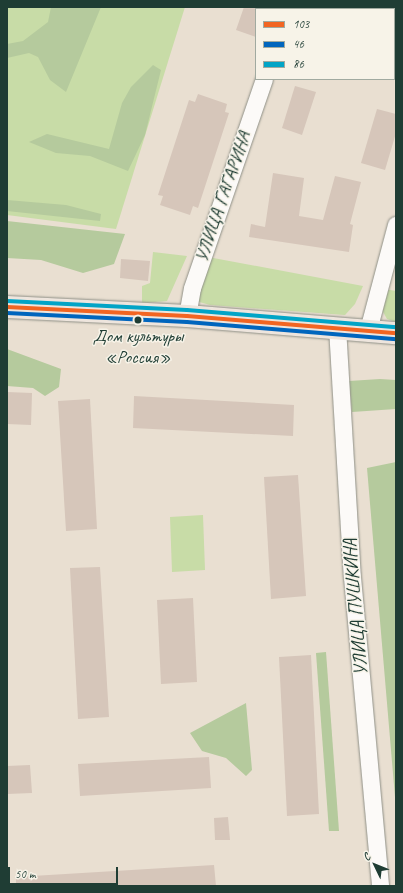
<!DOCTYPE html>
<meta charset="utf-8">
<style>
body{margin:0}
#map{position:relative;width:403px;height:893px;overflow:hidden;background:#e9dfd1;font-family:Caveat,sans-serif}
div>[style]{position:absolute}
.green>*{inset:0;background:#c8dca7}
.forest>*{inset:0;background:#b5ca9d}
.building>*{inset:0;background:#d6c6ba}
.roads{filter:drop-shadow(0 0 1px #8f9087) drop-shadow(0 0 1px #8f9087)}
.minor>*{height:17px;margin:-8.5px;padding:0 8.5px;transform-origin:8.5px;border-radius:8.5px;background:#fcfaf8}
.primary>*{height:22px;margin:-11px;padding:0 11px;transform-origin:11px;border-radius:11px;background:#eee5dd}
.bus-1>*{height:4px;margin:-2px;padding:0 2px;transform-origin:2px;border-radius:2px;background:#f26522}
.bus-2>*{height:4px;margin:-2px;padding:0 2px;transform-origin:2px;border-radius:2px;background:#0065bd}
.bus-3>*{height:4px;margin:-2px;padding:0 2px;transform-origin:2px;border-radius:2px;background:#02a4c6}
.dots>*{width:11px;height:11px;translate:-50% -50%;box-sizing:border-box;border:2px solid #f7f3e8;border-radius:50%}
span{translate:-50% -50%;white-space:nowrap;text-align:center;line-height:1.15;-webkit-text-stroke:3px #f7f3e8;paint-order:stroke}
.bus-label{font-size:18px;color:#1f3d34}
.street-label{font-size:19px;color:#1f3d34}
.frame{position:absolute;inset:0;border:8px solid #1f3d34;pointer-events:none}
.legend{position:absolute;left:255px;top:8px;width:140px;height:72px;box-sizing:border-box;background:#f7f3e8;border:1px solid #a1aaa0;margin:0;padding:5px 7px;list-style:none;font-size:12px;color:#1f3d34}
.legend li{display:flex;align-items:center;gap:8px;height:20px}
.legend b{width:20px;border:1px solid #a1aaa0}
.north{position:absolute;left:355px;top:845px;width:40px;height:40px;-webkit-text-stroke:3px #f7f3e8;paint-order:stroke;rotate:313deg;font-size:11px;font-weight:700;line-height:16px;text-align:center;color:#1f3d34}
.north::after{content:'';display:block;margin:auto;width:14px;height:18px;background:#1f3d34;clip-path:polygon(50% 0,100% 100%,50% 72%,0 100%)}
.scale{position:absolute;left:8px;top:867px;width:110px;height:18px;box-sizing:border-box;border:2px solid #1f3d34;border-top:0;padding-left:5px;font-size:12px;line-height:14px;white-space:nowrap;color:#1f3d34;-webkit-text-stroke:3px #f7f3e8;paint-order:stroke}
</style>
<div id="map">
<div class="green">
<div style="clip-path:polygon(7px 7px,185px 7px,116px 229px,7px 215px)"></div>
<div style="clip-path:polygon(153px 252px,187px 256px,167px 301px,142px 303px,142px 286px,150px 283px)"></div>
<div style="clip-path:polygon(208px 257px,363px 286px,355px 304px,345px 315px,210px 305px,196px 301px)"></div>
<div style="clip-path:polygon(384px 289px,396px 291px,396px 322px,387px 319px,382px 310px)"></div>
<div style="clip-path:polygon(203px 515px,205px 570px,172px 572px,170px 517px)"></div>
</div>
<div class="forest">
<div style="clip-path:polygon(51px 7px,101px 7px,66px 92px,50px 80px,38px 57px,29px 53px,7px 58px,7px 44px,23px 41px,48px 22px)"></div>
<div style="clip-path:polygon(153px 65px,161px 70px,145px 135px,128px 171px,90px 156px,56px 153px,29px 142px,47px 134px,109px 149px,122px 103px,131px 87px)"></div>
<div style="clip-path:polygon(7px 200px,66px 205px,101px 214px,100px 221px,7px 211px)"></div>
<div style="clip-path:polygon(7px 221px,125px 234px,114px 264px,83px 273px,41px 260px,7px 258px)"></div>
<div style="clip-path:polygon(7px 349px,61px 369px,59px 387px,45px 396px,33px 388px,7px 386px)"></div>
<div style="clip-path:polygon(380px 379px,396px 380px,396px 409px,352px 412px,349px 381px)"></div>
<div style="clip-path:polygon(396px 462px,396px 796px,395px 797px,367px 468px)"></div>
<div style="clip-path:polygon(326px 652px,339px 831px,329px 831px,316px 653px)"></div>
<div style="clip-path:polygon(246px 703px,252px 770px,246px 776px,226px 758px,202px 751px,190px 733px)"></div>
</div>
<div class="building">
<div style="clip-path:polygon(244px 7px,256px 7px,256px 37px,236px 30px)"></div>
<div style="clip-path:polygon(295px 86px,316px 92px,302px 135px,282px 128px)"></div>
<div style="clip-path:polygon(198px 94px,227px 104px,225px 112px,229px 113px,198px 208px,193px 206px,190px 215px,160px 205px,163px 196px,158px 195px,189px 100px,195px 102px)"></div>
<div style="clip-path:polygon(377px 109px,396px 114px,396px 133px,385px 170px,361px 163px)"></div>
<div style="clip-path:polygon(273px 173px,304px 178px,299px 216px,323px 220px,335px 176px,361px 182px,350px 224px,353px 225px,349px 252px,249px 237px,251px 224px,265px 227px)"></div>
<div style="clip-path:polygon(121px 259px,150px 261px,148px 281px,120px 278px)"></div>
<div style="clip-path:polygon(7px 392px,32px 393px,31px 425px,7px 424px)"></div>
<div style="clip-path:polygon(134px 396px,294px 405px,293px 436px,133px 428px)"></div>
<div style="clip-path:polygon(90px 399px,97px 529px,66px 531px,58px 401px)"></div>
<div style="clip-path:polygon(298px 475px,306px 596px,271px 599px,264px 477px)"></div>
<div style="clip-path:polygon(100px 567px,109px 717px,78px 719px,70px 568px)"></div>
<div style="clip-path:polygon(193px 598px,197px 682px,161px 684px,157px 600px)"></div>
<div style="clip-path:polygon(311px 655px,319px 814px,287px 816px,279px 657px)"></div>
<div style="clip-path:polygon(209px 757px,211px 788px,80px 796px,78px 764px)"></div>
<div style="clip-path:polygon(30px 765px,32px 793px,7px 794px,7px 766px)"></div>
<div style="clip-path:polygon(228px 817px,230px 840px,215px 840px,214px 818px)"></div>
<div style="clip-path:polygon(214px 865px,216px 886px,16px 886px,16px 877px)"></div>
</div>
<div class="roads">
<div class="minor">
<div style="left:288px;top:9px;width:2px;rotate:-90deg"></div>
<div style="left:187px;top:316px;width:28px;rotate:-80deg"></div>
<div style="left:192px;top:288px;width:221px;rotate:-71deg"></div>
<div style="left:337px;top:327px;width:250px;rotate:86.6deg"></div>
<div style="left:352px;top:577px;width:310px;rotate:84.8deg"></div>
<div style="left:368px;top:330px;width:109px;rotate:-75.1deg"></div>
</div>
<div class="primary">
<div style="left:7px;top:307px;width:180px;rotate:2.9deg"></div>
<div style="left:187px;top:316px;width:210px;rotate:4.7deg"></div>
</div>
</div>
<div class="bus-1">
<div style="left:7px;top:307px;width:180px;rotate:2.9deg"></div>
<div style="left:187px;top:316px;width:210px;rotate:4.7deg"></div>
</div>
<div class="bus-2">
<div style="left:7px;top:313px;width:180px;rotate:2.9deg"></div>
<div style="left:187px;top:322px;width:210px;rotate:4.7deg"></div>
</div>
<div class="bus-3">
<div style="left:7px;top:301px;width:180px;rotate:2.9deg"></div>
<div style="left:187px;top:310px;width:210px;rotate:4.7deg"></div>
</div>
<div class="dots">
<div style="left:138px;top:320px;background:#1f3d34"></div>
</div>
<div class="bus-label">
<span style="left:138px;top:347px">Дом культуры<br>«Россия»</span>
</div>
<div class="street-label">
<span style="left:223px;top:197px;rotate:-71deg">УЛИЦА ГАГАРИНА</span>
<span style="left:356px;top:607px;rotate:-95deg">УЛИЦА ПУШКИНА</span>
</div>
<div class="frame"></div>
<ul class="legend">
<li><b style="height:5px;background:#f26522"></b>103</li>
<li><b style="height:5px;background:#0065bd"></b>46</li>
<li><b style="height:5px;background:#02a4c6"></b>86</li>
</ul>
<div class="north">С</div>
<div class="scale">50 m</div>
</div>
